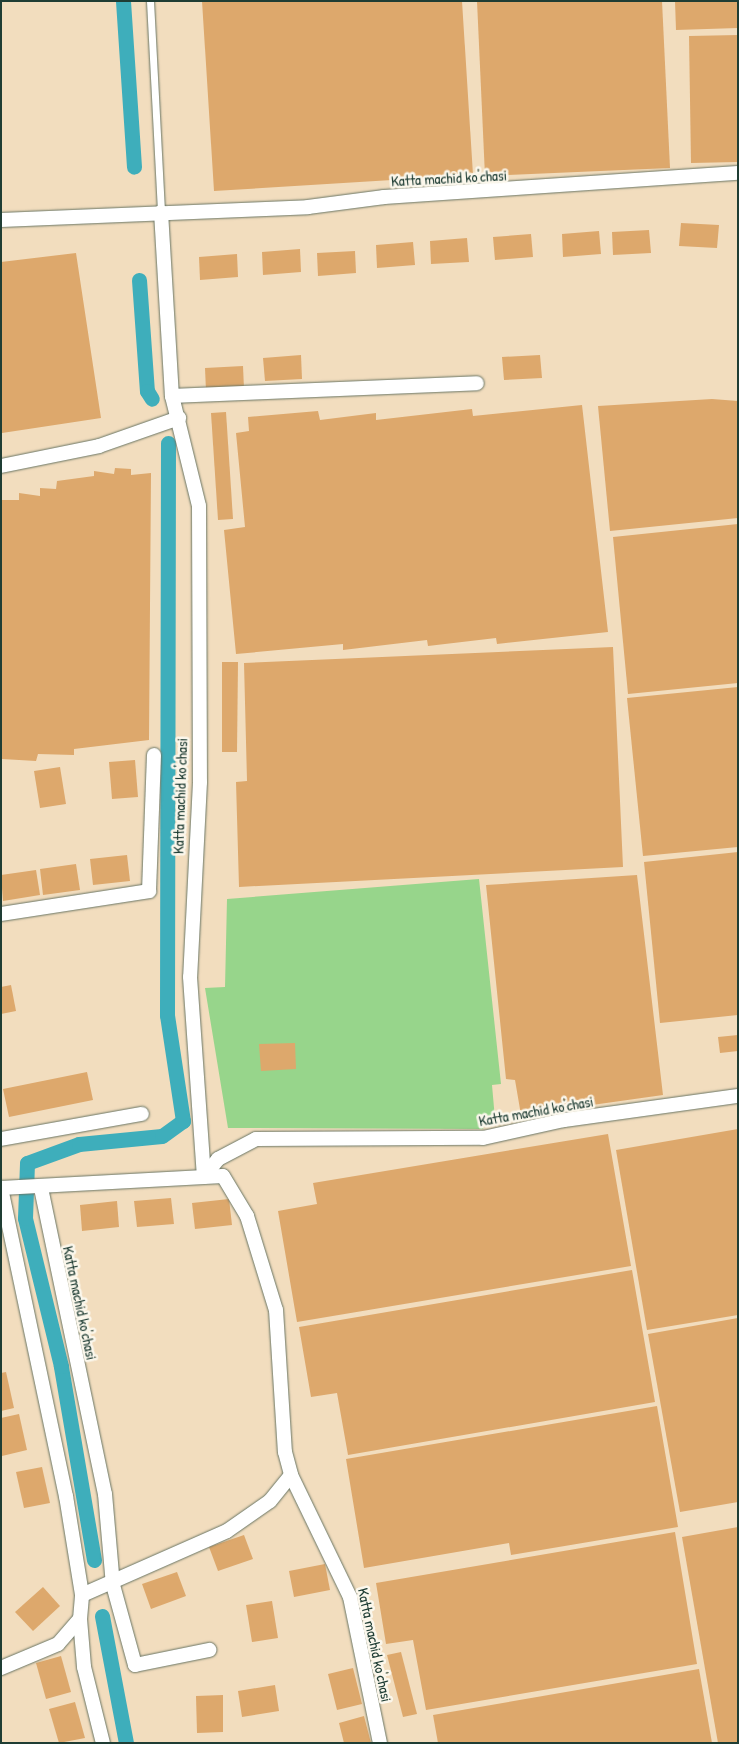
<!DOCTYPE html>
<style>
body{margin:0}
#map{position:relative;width:739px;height:1744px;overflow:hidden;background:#f2ddbe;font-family:"Patrick Hand",sans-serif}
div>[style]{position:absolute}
.green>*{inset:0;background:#97d58b}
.canal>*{height:15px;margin:-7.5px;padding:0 7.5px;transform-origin:7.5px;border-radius:7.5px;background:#3eaebb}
.building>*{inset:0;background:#dda86c}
.roads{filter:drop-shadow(0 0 1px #697564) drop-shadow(0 0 1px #697564)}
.lane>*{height:7px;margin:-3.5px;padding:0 3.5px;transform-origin:3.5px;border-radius:3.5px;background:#fff}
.street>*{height:14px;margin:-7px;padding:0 7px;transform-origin:7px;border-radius:7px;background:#fff}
span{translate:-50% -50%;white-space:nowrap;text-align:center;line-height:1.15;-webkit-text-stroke:5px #fbf7ec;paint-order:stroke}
.street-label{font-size:15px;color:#1f3d34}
.frame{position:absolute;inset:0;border:2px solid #1f3d34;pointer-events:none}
</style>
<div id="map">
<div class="green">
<div style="clip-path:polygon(479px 879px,501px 1084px,492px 1085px,495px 1119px,485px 1121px,483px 1129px,228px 1128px,205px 988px,225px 987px,227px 899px)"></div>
</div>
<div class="canal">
<div style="left:123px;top:1px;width:166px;rotate:86.2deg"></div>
<div style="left:139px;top:280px;width:111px;rotate:85.9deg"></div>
<div style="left:147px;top:391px;width:9px;rotate:58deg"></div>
<div style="left:94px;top:1560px;width:197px;rotate:-99.7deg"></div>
<div style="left:61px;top:1366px;width:152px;rotate:-103.7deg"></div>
<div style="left:25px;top:1218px;width:55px;rotate:-87.9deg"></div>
<div style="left:27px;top:1163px;width:55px;rotate:-20.1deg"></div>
<div style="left:79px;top:1144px;width:83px;rotate:-5.5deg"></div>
<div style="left:162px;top:1136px;width:26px;rotate:-36deg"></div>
<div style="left:183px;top:1121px;width:107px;rotate:-98.6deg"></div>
<div style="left:167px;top:1015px;width:572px;rotate:-89.9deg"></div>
<div style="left:102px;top:1616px;width:129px;rotate:79.3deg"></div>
</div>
<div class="building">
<div style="clip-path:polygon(202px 1px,462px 1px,473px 175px,214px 191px)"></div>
<div style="clip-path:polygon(477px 1px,662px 1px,670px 168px,485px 176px)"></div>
<div style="clip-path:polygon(675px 1px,738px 1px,738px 28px,676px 30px)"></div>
<div style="clip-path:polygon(738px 35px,738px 162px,691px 163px,689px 36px)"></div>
<div style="clip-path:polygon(681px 223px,719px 225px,717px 248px,679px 246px)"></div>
<div style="clip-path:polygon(649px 230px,651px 253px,613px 255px,612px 232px)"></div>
<div style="clip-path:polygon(599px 231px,601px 254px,563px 257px,562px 234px)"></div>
<div style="clip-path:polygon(531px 234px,533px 257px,495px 260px,493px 237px)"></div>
<div style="clip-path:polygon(467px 238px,469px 262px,431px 264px,430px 241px)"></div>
<div style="clip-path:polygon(413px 242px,415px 265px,377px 268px,376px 245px)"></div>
<div style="clip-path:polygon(300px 249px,301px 272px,263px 275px,262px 252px)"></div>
<div style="clip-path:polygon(355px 251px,356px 273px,318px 276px,317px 253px)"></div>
<div style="clip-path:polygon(76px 253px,101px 418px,2px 433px,1px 443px,1px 262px)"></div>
<div style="clip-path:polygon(237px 254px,238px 277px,200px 280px,199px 257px)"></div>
<div style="clip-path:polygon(301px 355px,302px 379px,265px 381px,263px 358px)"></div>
<div style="clip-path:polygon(540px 355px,542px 378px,504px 380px,502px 357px)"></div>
<div style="clip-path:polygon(243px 366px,244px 389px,206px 391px,205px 368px)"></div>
<div style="clip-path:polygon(712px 399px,738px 401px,738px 518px,610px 531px,598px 406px)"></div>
<div style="clip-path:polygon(582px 405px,608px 632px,497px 644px,496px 638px,428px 646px,427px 640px,343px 650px,343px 644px,236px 654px,224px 530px,245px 527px,236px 433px,249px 431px,248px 417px,318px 411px,320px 420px,376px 413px,376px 420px,472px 409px,473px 416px)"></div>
<div style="clip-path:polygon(226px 412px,233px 519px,218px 520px,211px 413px)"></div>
<div style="clip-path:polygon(115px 468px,131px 469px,131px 475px,151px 473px,149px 740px,74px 749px,74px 755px,38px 754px,36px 761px,2px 759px,1px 500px,19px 500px,19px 493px,40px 496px,40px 488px,56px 489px,57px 481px,94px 476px,94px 471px,114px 474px)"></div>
<div style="clip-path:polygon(738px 524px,738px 683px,628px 694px,613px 537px)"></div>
<div style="clip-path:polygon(613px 647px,623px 867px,239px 887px,236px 782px,247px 781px,244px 663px)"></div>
<div style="clip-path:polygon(222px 662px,238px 662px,237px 752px,222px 752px)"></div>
<div style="clip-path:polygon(738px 687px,738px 847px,643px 856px,627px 698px)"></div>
<div style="clip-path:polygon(135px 760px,138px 797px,112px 799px,109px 762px)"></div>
<div style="clip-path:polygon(60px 767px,66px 804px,40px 808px,34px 771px)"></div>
<div style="clip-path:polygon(738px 852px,738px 1015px,660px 1023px,644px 862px)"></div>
<div style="clip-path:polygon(127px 855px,130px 881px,93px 885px,90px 859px)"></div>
<div style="clip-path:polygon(76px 864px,80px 890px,43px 895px,40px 869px)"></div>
<div style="clip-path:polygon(36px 870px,40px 895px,3px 901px,1px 875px)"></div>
<div style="clip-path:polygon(637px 875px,663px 1095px,521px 1115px,515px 1080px,506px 1079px,486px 885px)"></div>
<div style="clip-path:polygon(11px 985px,16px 1011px,1px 1014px,1px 987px)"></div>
<div style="clip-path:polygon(738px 1035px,738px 1051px,720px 1053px,718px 1037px)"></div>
<div style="clip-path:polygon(295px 1043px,296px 1069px,261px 1071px,259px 1044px)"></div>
<div style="clip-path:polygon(87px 1072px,93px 1100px,9px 1117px,3px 1089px)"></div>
<div style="clip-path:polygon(738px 1129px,738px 1315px,647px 1330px,616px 1150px)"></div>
<div style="clip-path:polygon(608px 1134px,631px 1266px,297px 1322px,278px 1211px,317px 1204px,313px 1183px)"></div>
<div style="clip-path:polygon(171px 1198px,174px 1224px,137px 1227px,134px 1201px)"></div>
<div style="clip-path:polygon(229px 1199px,232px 1225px,195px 1229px,192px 1203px)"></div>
<div style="clip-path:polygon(117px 1201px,119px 1227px,82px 1231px,80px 1205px)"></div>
<div style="clip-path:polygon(632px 1270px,655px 1402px,348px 1455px,337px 1393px,311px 1397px,299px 1327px)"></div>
<div style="clip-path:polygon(738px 1318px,738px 1502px,680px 1512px,648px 1334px)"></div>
<div style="clip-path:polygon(6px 1372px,14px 1408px,1px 1411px,1px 1373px)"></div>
<div style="clip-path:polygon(657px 1406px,678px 1527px,511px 1555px,509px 1543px,364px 1568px,346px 1459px)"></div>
<div style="clip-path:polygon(19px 1414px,27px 1450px,2px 1456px,1px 1418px)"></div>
<div style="clip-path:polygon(42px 1467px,50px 1503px,24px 1508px,16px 1472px)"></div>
<div style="clip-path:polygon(738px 1527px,738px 1743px,718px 1743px,682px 1537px)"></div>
<div style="clip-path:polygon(675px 1532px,697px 1664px,426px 1710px,413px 1640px,386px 1644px,376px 1583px)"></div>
<div style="clip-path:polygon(244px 1535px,253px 1559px,218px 1571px,209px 1547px)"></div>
<div style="clip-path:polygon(325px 1564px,330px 1590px,294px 1597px,289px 1571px)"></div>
<div style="clip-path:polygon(177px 1572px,186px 1596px,151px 1609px,142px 1584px)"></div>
<div style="clip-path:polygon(43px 1587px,60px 1606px,33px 1631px,15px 1612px)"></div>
<div style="clip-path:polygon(272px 1601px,278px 1638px,252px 1642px,246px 1605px)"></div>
<div style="clip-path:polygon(401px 1652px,417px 1714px,403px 1717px,387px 1655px)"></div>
<div style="clip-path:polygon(61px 1656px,71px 1692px,46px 1699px,36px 1663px)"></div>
<div style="clip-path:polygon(353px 1668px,362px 1704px,337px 1710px,328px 1674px)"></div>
<div style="clip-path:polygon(699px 1669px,712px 1743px,438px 1743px,433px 1715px)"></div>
<div style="clip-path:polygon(275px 1685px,279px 1711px,242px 1717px,238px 1691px)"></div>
<div style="clip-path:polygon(223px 1695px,223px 1732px,197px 1733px,196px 1696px)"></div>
<div style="clip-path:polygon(75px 1702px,85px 1738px,59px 1743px,49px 1709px)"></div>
<div style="clip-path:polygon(364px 1716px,371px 1743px,344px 1743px,339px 1723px)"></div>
</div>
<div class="roads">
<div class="lane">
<div style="left:150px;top:1px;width:211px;rotate:87deg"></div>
</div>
<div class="street">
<div style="left:161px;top:212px;width:184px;rotate:86.6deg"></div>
<div style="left:172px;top:396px;width:113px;rotate:76.2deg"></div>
<div style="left:199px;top:506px;width:276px;rotate:89.8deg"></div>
<div style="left:200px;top:782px;width:195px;rotate:92.9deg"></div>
<div style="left:190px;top:977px;width:200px;rotate:86deg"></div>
<div style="left:1px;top:220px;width:307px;rotate:-2.4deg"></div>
<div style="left:308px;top:207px;width:77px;rotate:-7.5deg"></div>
<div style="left:384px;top:197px;width:355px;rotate:-3.9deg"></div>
<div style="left:172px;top:396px;width:305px;rotate:-2.4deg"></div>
<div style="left:1px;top:466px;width:100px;rotate:-11.5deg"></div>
<div style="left:99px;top:446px;width:85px;rotate:-19.3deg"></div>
<div style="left:1px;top:914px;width:150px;rotate:-8.8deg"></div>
<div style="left:149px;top:891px;width:136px;rotate:-87.9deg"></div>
<div style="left:1px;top:1139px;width:143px;rotate:-10.1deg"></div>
<div style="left:204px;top:1177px;width:23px;rotate:-52deg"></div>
<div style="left:218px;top:1159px;width:43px;rotate:-27.8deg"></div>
<div style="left:256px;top:1139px;width:227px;rotate:-0.3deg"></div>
<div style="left:483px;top:1138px;width:83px;rotate:-12.5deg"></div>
<div style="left:564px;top:1120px;width:176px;rotate:-7.9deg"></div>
<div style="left:1px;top:1188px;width:222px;rotate:-3.1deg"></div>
<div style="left:223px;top:1176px;width:47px;rotate:59deg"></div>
<div style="left:247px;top:1216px;width:98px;rotate:72.9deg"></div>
<div style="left:276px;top:1310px;width:142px;rotate:86.4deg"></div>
<div style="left:285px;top:1452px;width:24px;rotate:75deg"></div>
<div style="left:291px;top:1475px;width:136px;rotate:64.2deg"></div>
<div style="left:350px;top:1597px;width:149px;rotate:78.4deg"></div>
<div style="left:1px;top:1188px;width:315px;rotate:78.1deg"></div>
<div style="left:66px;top:1496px;width:100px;rotate:80.8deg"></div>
<div style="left:41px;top:1188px;width:313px;rotate:78.2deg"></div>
<div style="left:105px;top:1494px;width:91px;rotate:85deg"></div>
<div style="left:113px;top:1585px;width:83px;rotate:74.6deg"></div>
<div style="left:135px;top:1665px;width:76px;rotate:-11.5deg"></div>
<div style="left:80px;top:1619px;width:48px;rotate:85.2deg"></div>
<div style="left:84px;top:1667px;width:78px;rotate:76deg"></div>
<div style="left:1px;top:1668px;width:62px;rotate:-22.8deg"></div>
<div style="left:58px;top:1644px;width:33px;rotate:-49deg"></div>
<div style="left:80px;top:1619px;width:24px;rotate:-85deg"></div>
<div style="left:82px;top:1595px;width:158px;rotate:-23.8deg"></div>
<div style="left:227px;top:1531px;width:52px;rotate:-34.9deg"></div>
<div style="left:270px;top:1501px;width:33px;rotate:-51deg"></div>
</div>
</div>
<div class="street-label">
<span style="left:449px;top:178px;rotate:-3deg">Katta machid ko'chasi</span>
<span style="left:180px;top:796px;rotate:-88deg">Katta machid ko'chasi</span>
<span style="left:536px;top:1111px;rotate:-10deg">Katta machid ko'chasi</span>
<span style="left:80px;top:1303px;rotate:78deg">Katta machid ko'chasi</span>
<span style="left:375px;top:1645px;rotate:78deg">Katta machid ko'chasi</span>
</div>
<div class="frame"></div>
</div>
